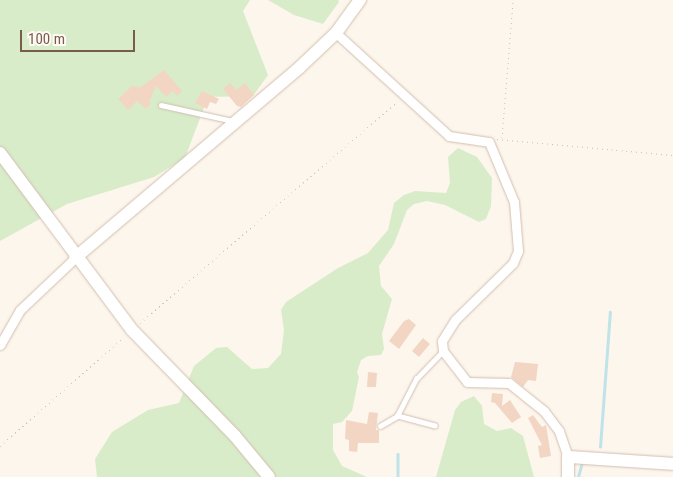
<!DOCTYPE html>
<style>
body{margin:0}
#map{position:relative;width:673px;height:477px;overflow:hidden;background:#fdf6ec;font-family:"Roboto Condensed",sans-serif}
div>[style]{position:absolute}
.green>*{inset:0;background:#d8ecc9}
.stream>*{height:2.5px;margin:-1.25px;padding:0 1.25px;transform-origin:1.25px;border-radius:1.25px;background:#bfe3e8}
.building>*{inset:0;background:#f3d5c3}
.path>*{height:1px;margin-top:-0.5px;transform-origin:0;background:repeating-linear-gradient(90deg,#d9b8a5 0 1px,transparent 0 5px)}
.roads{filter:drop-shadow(0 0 1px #d1beb0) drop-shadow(0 0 1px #d1beb0)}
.lane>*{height:4.5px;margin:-2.25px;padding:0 2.25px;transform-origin:2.25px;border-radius:2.25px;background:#fff}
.street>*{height:9px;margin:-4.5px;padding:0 4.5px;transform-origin:4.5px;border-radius:4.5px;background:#fff}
.secondary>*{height:12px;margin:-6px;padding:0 6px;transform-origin:6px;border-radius:6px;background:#fff}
span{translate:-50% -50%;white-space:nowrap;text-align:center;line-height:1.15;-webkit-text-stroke:4px #fffaf3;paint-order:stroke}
.scale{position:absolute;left:20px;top:30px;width:115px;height:22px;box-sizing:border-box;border:2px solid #7a5c4d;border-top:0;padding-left:6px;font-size:15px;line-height:18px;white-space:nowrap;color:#7a5c4d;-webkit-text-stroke:4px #fffaf3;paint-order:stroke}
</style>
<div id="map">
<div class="green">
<div style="clip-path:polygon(0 0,250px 0,243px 11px,268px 75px,253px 96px,208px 97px,185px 158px,154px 177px,67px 204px,0 241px)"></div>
<div style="clip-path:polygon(268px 0,338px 0,339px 2px,323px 24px,294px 15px)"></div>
<div style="clip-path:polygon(458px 148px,477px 157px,492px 178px,491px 206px,486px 219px,479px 222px,445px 205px,427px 201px,414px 204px,407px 210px,394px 244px,379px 266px,381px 286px,392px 299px,382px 334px,384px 349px,381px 355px,368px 356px,361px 360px,357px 372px,359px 377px,352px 411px,342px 422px,333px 424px,333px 450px,342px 466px,367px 477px,97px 477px,95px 459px,112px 432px,148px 410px,179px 403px,194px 366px,216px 348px,227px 347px,252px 369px,268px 368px,281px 354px,284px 330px,281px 310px,286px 302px,338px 268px,368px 253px,388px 230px,394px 203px,404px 195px,415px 191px,446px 193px,450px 183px,448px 157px)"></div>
<div style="clip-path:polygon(474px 396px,482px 406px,484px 424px,497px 431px,511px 428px,523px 436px,534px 477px,436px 477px,455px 410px,461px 402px)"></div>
</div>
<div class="stream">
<div style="left:600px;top:447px;width:135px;rotate:-85.8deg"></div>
<div style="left:398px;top:454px;width:23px;rotate:90deg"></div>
<div style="left:578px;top:477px;width:16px;rotate:-75deg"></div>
</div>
<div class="building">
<div style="clip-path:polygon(164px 70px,182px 91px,177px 96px,173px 91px,166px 97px,156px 86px,149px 102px,151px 103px,146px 109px,137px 101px,128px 110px,118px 99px,132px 86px,141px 87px)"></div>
<div style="clip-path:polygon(230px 83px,236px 90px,245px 83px,254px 95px,241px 107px,237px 106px,223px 89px)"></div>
<div style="clip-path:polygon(202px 91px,219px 99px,216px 104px,210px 102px,207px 109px,195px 103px)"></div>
<div style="clip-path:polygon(409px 319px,416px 325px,399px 349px,389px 341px,404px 321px)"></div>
<div style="clip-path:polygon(423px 338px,430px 344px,419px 357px,412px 351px)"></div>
<div style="clip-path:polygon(515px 362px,538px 364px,536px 381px,528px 380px,523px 387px,511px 377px)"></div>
<div style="clip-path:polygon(368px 372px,377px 373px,376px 387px,367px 387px)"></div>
<div style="clip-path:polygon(492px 393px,503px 394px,502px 406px,510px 400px,521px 417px,512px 423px,495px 403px,491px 402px)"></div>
<div style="clip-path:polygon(369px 412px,378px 413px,376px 430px,379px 430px,379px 443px,358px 443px,357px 452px,349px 451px,349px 440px,345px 439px,346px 420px,367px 424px)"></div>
<div style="clip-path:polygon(533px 415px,542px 427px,546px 425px,551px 456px,540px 458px,538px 446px,542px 445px,528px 418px)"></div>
</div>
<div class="path">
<div style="left:502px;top:138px;width:138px;rotate:-85.4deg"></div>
<div style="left:497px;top:139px;width:177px;rotate:5.2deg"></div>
<div style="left:140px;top:323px;width:340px;rotate:-40.7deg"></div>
<div style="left:0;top:446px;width:165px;rotate:-41.3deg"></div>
</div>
<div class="roads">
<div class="lane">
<div style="left:161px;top:105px;width:74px;rotate:12.5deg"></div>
<div style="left:380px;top:426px;width:20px;rotate:-30deg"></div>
<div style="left:435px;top:426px;width:39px;rotate:-165deg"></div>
<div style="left:397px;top:416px;width:42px;rotate:-62.8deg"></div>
<div style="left:416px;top:379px;width:39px;rotate:-46deg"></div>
</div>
<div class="street">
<div style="left:336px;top:33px;width:153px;rotate:42.3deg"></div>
<div style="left:449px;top:136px;width:40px;rotate:8.5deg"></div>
<div style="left:489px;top:142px;width:65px;rotate:67.4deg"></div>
<div style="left:514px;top:202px;width:49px;rotate:85.3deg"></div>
<div style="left:518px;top:251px;width:13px;rotate:113deg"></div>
<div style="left:513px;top:263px;width:81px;rotate:135.5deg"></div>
<div style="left:455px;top:320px;width:25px;rotate:122deg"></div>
<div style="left:442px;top:341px;width:10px;rotate:84deg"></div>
<div style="left:443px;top:351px;width:39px;rotate:52deg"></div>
<div style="left:467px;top:382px;width:42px;rotate:1.4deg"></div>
<div style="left:509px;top:383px;width:45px;rotate:38.7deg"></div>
<div style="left:544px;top:411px;width:25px;rotate:53deg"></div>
<div style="left:559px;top:431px;width:28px;rotate:71deg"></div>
<div style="left:0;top:345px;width:40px;rotate:-60.3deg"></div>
<div style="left:20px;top:310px;width:76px;rotate:-43.4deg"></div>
</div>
<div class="secondary">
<div style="left:0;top:153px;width:221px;rotate:53.3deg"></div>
<div style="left:132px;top:330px;width:148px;rotate:45.8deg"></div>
<div style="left:235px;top:436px;width:53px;rotate:50.3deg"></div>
<div style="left:75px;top:258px;width:294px;rotate:-40.3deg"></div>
<div style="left:299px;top:68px;width:51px;rotate:-43.4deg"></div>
<div style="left:336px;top:33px;width:41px;rotate:-54deg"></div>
<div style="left:568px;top:477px;width:20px;rotate:-90deg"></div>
<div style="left:568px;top:457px;width:105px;rotate:3.8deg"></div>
</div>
</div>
<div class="scale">100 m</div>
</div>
